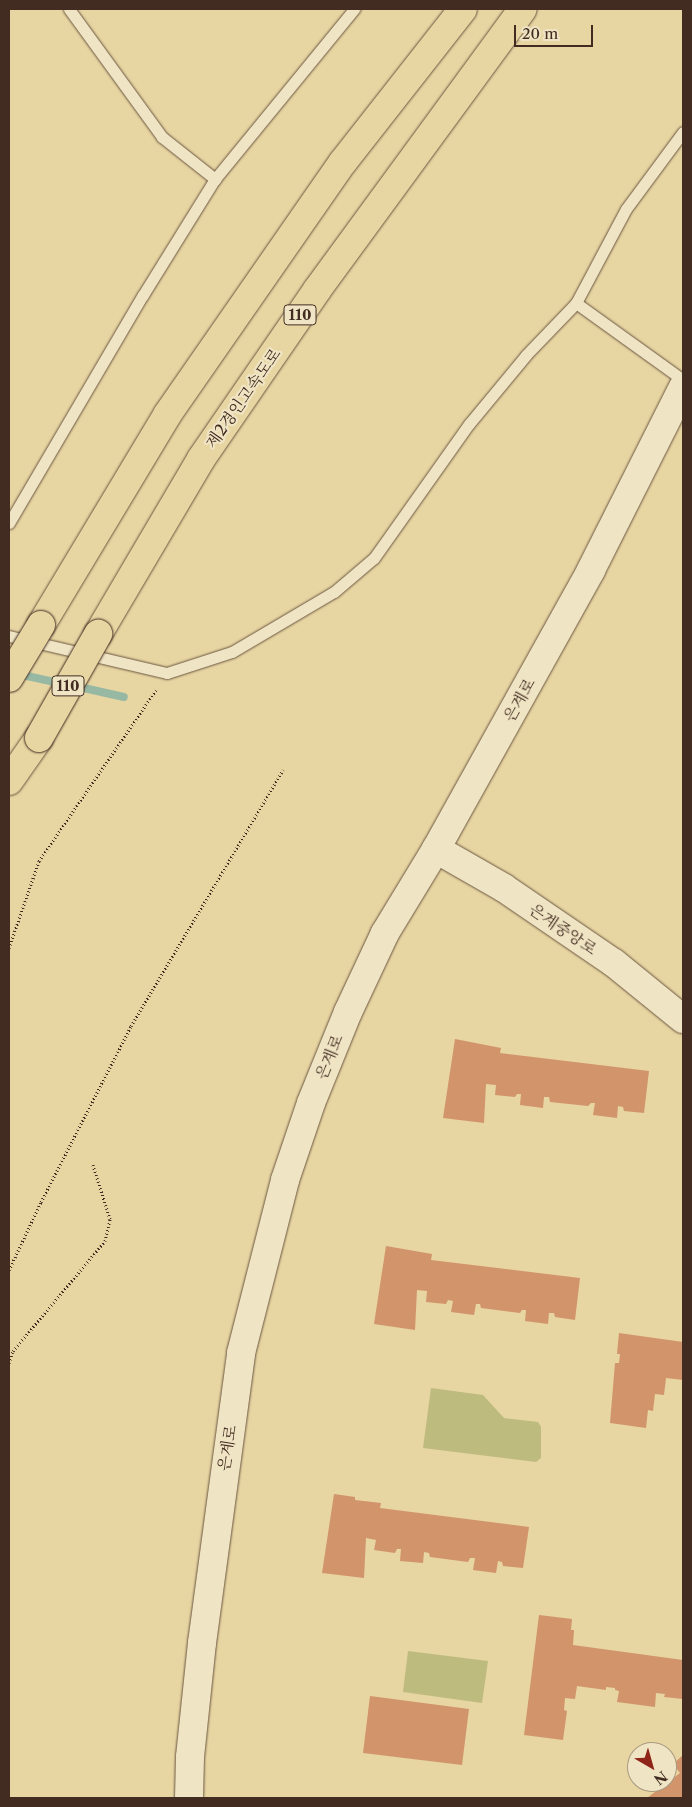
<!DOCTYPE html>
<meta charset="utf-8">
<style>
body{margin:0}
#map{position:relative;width:692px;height:1807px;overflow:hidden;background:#e7d5a2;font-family:"Libre Caslon Text","Noto Serif KR",serif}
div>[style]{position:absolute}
.green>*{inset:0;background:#bebb7f}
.stream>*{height:8px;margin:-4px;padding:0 4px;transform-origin:4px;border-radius:4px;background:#97b9a4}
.building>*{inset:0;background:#d2946b}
.path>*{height:3px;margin-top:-1.5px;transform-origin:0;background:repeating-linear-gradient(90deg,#422b21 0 1px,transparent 0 3.5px)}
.roads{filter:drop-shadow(0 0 1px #6b5641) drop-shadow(0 0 1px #6b5641)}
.lane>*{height:11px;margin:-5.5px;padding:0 5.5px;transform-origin:5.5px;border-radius:5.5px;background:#efe4c3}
.secondary>*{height:28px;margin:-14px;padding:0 14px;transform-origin:14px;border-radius:14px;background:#efe4c3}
.highway>*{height:28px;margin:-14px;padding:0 14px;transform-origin:14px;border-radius:14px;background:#e7d5a2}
.bridges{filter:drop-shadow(0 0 1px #422b21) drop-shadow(0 0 1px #422b21)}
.highway-bridge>*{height:28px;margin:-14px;padding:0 14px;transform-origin:14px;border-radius:14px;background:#e7d5a2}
span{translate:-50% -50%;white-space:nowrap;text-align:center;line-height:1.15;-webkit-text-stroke:4.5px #efe4c3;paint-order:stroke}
.shield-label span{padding:1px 4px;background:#efe4c3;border:1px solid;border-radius:4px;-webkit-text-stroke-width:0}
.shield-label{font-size:15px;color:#422b21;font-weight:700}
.street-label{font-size:16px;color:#422b21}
.frame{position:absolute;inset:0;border:10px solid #422b21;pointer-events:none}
.north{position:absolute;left:627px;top:1742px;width:50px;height:50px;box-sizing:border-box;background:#efe4c3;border:1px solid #aa9a82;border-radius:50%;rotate:142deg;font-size:14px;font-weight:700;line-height:20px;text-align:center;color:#422b21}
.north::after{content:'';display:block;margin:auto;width:18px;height:22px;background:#8f2418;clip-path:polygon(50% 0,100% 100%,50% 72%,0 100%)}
.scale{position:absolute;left:514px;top:25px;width:79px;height:22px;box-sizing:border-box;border:2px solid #422b21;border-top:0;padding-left:6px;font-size:15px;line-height:18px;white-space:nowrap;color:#422b21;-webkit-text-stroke:4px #efe4c3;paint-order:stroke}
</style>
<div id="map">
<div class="green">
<div style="clip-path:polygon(431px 1388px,483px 1395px,504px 1418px,538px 1422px,541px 1427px,541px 1458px,536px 1462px,423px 1448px)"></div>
<div style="clip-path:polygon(408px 1651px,488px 1661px,482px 1703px,403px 1692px)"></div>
</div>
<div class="stream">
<div style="left:18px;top:674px;width:46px;rotate:12.5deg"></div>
<div style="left:75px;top:686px;width:50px;rotate:12.7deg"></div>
</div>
<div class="building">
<div style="clip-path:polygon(455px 1039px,501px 1048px,500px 1053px,649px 1071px,644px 1113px,624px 1111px,623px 1107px,618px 1106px,617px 1118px,593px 1115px,595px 1103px,591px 1103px,588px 1106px,550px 1102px,549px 1097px,544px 1097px,543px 1108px,520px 1105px,521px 1094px,517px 1094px,515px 1097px,495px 1095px,496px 1085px,486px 1084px,484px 1123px,443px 1118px)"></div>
<div style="clip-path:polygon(386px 1246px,432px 1254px,431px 1260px,580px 1278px,575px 1320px,555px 1317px,554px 1313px,549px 1313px,548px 1324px,525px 1321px,526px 1310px,522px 1310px,520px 1313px,481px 1308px,480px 1304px,476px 1304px,474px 1315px,451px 1312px,453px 1301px,448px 1300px,446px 1304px,426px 1302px,427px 1291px,417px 1290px,415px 1330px,374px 1324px)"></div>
<div style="clip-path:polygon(619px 1333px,683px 1342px,683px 1380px,666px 1378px,664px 1395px,655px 1394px,653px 1411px,648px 1410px,646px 1428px,610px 1423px,615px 1363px,619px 1363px,620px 1354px,617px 1354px)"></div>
<div style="clip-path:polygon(334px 1494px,355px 1497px,355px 1500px,381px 1503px,380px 1508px,529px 1527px,523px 1568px,503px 1566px,502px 1562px,498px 1561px,496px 1573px,473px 1570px,475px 1558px,470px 1558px,468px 1562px,430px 1557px,429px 1553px,424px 1552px,423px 1563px,400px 1561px,401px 1549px,397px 1549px,395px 1553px,374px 1550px,376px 1540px,366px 1538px,364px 1578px,322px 1573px)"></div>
<div style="clip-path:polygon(539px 1615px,572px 1619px,571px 1630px,574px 1630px,573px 1645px,683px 1660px,683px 1699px,664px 1697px,665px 1694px,656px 1693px,655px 1707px,617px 1702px,619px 1691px,615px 1690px,615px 1688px,606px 1687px,606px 1690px,577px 1686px,575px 1699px,565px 1698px,564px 1710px,567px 1711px,563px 1740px,524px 1735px)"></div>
<div style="clip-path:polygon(370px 1696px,469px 1709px,462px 1765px,363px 1753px)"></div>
<div style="clip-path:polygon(683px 1755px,683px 1798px,647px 1798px,680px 1773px,673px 1764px)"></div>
</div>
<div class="path">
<div style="left:9px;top:948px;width:92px;rotate:-71deg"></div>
<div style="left:39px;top:861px;width:207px;rotate:-55.6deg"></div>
<div style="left:9px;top:1270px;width:75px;rotate:-64.8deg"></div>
<div style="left:41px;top:1202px;width:198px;rotate:-62.9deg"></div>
<div style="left:131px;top:1026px;width:298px;rotate:-59.3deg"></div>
<div style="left:9px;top:1363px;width:13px;rotate:-72deg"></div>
<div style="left:13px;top:1351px;width:143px;rotate:-50.1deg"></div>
<div style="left:105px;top:1241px;width:23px;rotate:-77deg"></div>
<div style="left:110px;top:1219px;width:57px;rotate:-107.5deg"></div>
</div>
<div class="roads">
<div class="lane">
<div style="left:69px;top:9px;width:158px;rotate:54deg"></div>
<div style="left:162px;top:137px;width:68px;rotate:38.4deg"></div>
<div style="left:576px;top:303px;width:132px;rotate:35.7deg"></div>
<div style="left:9px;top:523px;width:264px;rotate:-59.6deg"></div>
<div style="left:143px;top:295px;width:137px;rotate:-58.2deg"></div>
<div style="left:215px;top:179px;width:220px;rotate:-50.7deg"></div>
<div style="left:9px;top:636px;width:162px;rotate:13.2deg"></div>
<div style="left:167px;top:673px;width:68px;rotate:-17.9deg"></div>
<div style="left:232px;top:652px;width:118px;rotate:-30.5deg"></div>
<div style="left:334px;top:592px;width:52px;rotate:-40.4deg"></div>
<div style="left:374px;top:558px;width:164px;rotate:-54.7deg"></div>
<div style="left:469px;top:424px;width:89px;rotate:-50.4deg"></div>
<div style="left:526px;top:355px;width:72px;rotate:-46.1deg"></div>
<div style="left:576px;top:303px;width:106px;rotate:-62deg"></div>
<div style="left:626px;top:209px;width:96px;rotate:-53.5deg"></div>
</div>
<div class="secondary">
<div style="left:436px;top:849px;width:78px;rotate:29.8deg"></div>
<div style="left:504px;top:888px;width:133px;rotate:34.3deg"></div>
<div style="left:614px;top:963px;width:89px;rotate:39.1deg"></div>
<div style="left:189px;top:1798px;width:41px;rotate:-88.6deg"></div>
<div style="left:190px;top:1757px;width:115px;rotate:-84deg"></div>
<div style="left:202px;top:1643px;width:293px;rotate:-82.3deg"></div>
<div style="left:241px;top:1353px;width:179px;rotate:-75.7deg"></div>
<div style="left:285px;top:1180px;width:81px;rotate:-71.3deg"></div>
<div style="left:311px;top:1103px;width:98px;rotate:-67.9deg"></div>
<div style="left:348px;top:1012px;width:87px;rotate:-64.9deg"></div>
<div style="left:385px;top:933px;width:98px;rotate:-58.7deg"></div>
<div style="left:436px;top:849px;width:319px;rotate:-60.9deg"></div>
<div style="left:591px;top:570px;width:205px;rotate:-63.3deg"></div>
</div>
<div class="highway">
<div style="left:41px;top:625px;width:245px;rotate:-59deg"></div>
<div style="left:167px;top:415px;width:308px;rotate:-55.2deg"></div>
<div style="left:343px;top:162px;width:194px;rotate:-51.9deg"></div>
<div style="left:98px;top:634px;width:203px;rotate:-59.5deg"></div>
<div style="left:201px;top:459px;width:205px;rotate:-55.5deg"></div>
<div style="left:317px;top:290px;width:348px;rotate:-53.8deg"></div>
<div style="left:9px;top:781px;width:52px;rotate:-55.1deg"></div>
</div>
</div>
<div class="bridges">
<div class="highway-bridge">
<div style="left:9px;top:678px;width:62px;rotate:-58.9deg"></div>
<div style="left:39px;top:738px;width:120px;rotate:-60.4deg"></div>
</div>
</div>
<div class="shield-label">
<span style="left:300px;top:315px">110</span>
<span style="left:68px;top:686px">110</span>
</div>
<div class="street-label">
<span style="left:243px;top:398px;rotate:-55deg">제2경인고속도로</span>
<span style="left:519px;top:700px;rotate:-61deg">은계로</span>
<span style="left:563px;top:929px;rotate:34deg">은계중앙로</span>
<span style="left:329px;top:1057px;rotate:-68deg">은계로</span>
<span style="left:227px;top:1448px;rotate:-81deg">은계로</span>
</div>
<div class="frame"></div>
<div class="north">N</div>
<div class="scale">20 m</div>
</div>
